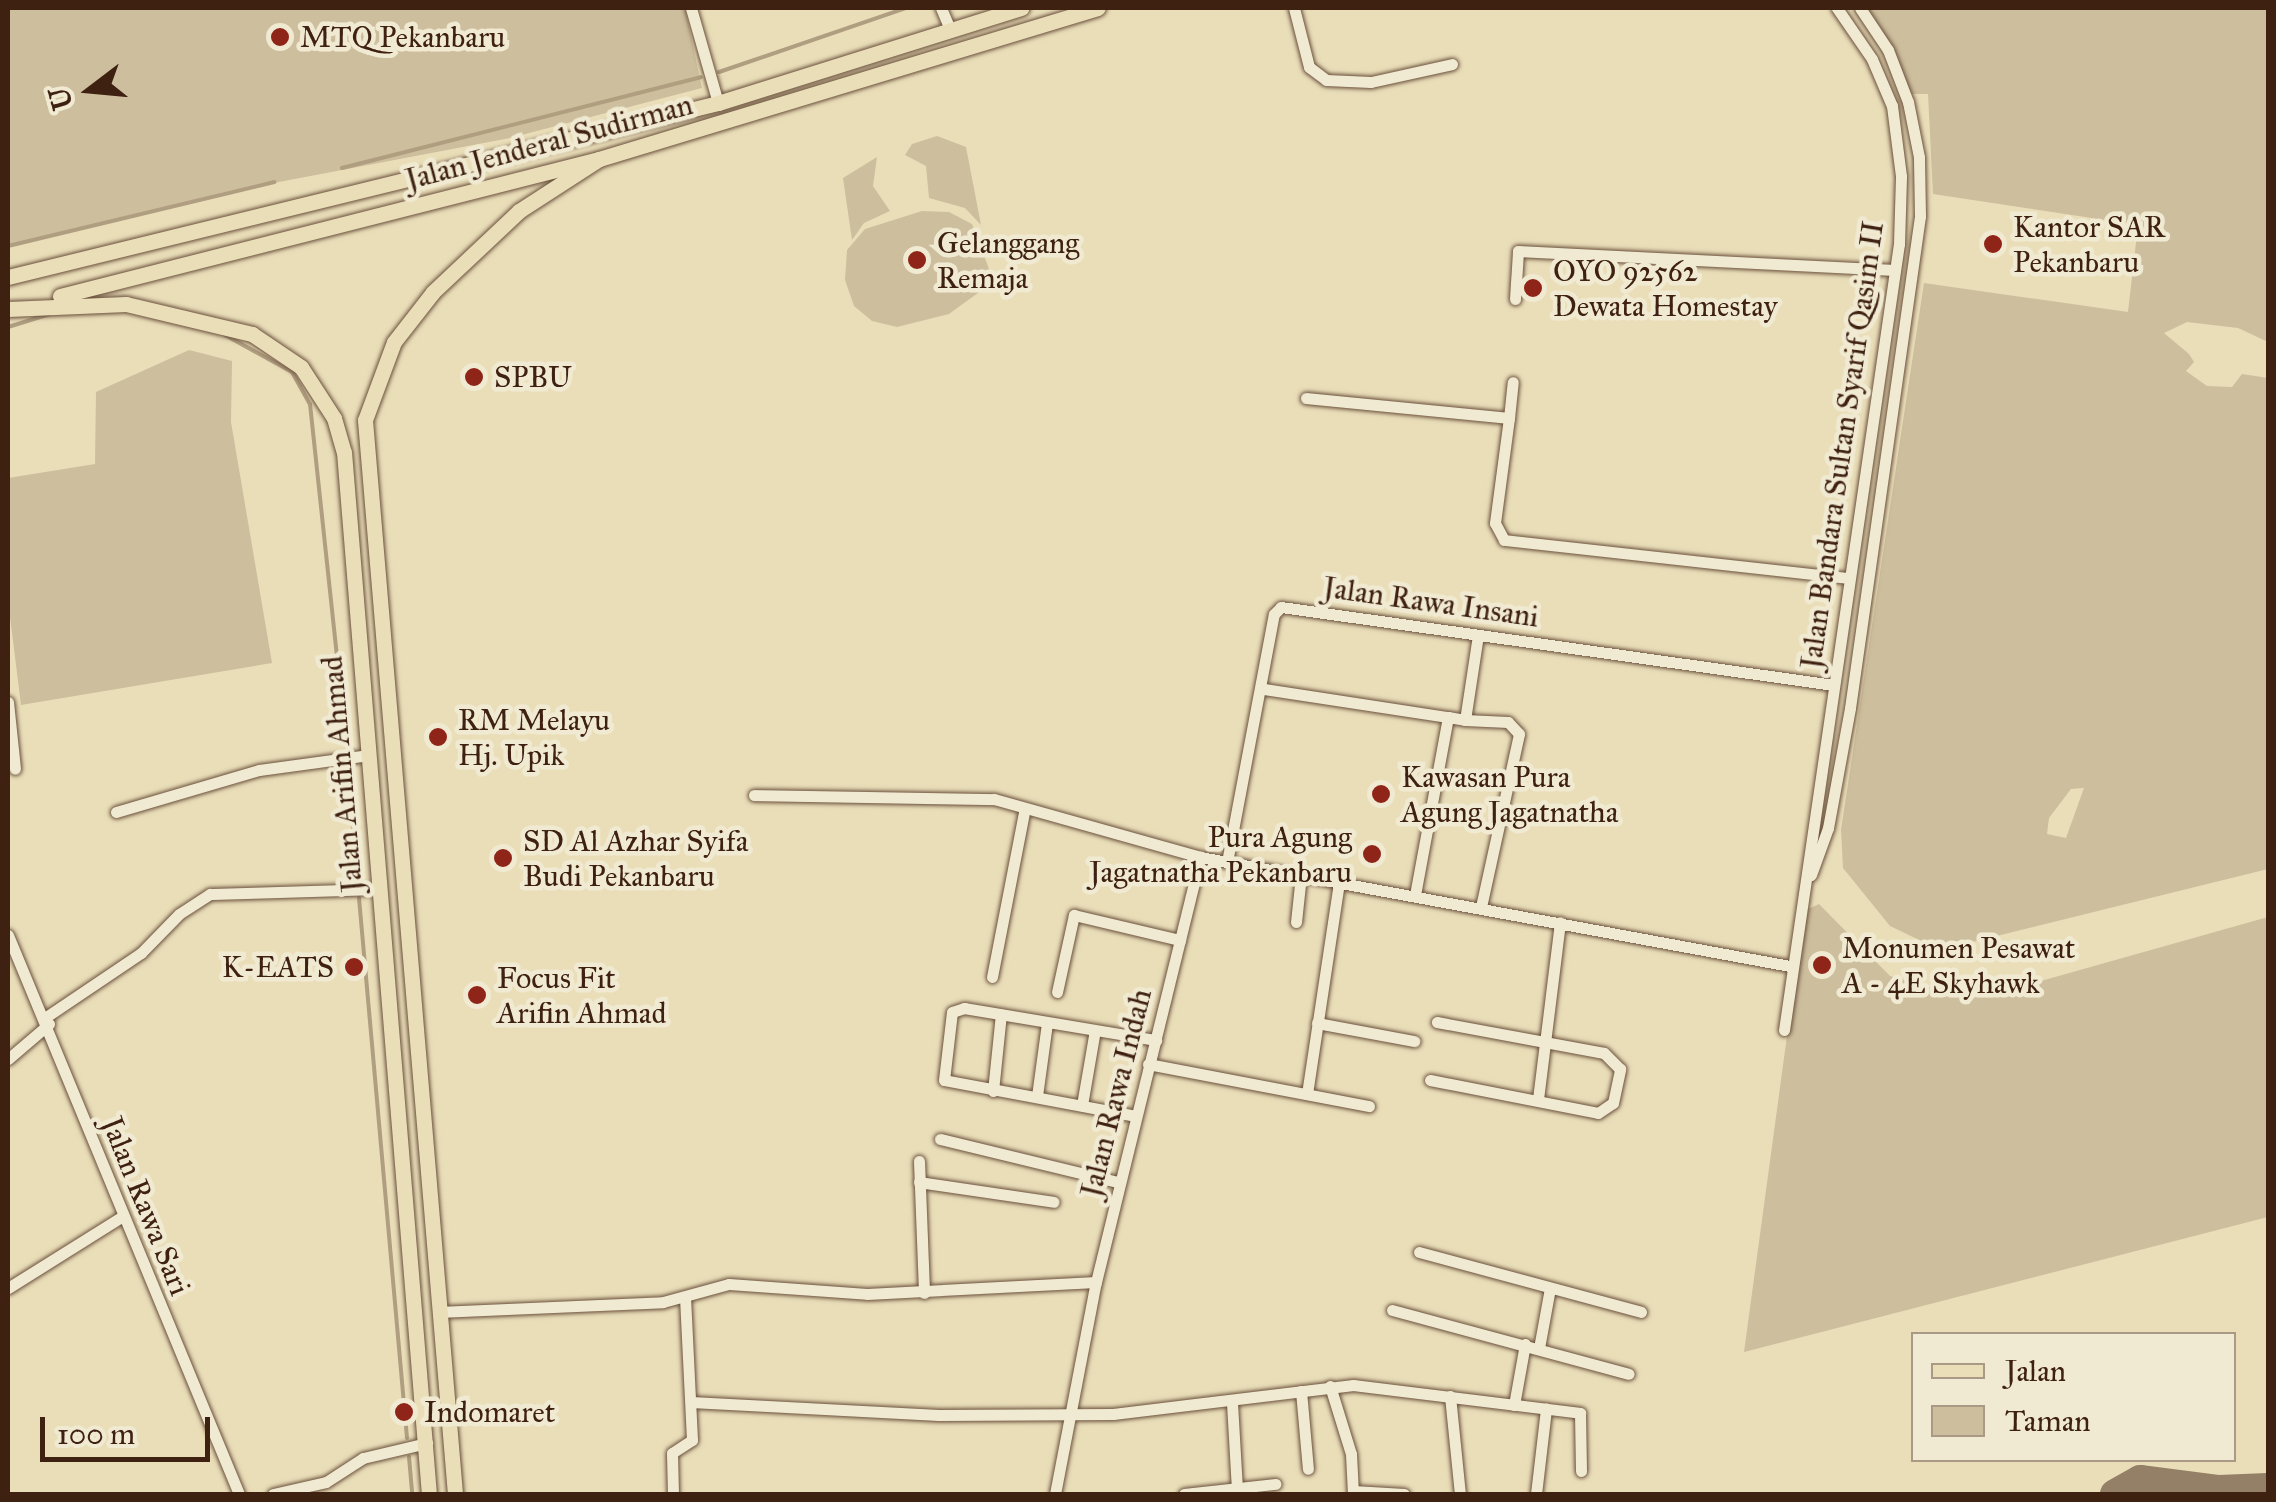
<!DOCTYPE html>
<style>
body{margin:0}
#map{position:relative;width:2276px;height:1502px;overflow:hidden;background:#eadeb9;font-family:"IM FELL Great Primer",serif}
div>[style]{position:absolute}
.green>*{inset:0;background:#cdbe9d}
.stream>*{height:4px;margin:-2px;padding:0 2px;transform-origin:2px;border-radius:2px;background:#b09e80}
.taxiway>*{height:30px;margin:-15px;padding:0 15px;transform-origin:15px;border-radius:15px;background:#948066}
.roads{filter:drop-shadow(0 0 2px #6a503c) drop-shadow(0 0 2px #6a503c)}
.minor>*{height:11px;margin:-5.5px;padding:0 5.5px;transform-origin:5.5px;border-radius:5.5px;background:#f1ead2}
.major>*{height:15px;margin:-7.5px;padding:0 7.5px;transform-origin:7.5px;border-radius:7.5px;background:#eadeb9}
.dots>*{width:28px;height:28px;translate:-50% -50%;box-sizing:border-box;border:5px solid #f1ead2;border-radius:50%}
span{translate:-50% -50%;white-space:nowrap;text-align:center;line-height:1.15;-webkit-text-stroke:9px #f1ead2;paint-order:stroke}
.poi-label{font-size:30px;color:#3f2112}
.left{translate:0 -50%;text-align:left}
.right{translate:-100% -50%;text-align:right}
.street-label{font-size:30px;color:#3f2112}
.frame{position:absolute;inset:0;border:10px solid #3f2112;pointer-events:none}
.legend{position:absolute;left:1911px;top:1332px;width:325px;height:130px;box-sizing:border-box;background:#f1ead2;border:2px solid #aa9a85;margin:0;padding:12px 18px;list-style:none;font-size:30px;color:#3f2112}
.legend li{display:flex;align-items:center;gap:20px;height:50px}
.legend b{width:50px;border:2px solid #aa9a85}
.north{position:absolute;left:40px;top:40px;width:100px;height:100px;-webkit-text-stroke:8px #f1ead2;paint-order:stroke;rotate:254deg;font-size:28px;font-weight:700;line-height:40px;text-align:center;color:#3f2112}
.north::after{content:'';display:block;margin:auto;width:35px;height:45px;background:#3f2112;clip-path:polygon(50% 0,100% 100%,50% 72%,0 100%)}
.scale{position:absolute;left:40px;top:1417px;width:170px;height:45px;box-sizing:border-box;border:5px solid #3f2112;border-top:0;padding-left:12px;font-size:30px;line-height:35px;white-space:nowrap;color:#3f2112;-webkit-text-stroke:8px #f1ead2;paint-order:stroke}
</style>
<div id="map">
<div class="green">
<div style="clip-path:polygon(8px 8px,685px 8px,702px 88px,510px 138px,231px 191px,8px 246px)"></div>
<div style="clip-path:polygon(evenodd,1866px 8px,2268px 8px,2268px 342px,2238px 328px,2187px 322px,2164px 333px,2189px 354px,2194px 362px,2186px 371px,2207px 386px,2232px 387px,2242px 374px,2268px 378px,2268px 869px,1940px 950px,1890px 926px,1843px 868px,1841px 830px,1924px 283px,2128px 312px,2138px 225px,1933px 194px,1928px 94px,1911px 94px,1866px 8px,2084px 788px,2066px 838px,2047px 834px,2049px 818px,2071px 789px,2084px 788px)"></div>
<div style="clip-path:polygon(937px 136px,966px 147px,981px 225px,965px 208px,929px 198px,926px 166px,905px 155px,912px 144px)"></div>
<div style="clip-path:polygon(877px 157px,873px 186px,890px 211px,864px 223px,852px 240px,843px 178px)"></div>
<div style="clip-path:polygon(922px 211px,949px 212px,972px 224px,989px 269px,982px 290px,949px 314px,897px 327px,872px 321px,854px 306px,845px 280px,847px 250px,865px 229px)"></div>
<div style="clip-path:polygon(189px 350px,232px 361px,231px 422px,272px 663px,21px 705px,8px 601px,8px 478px,95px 464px,96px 392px)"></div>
<div style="clip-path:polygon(1819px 904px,1890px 976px,1964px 996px,2027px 985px,2268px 917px,2268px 1217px,1744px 1352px,1804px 911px)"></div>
</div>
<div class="stream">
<div style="left:719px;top:72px;width:198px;rotate:-18.9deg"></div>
<div style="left:342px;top:168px;width:370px;rotate:-14.2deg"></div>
<div style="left:8px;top:246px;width:274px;rotate:-13.5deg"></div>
<div style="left:8px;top:327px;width:44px;rotate:-17.2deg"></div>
<div style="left:225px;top:335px;width:77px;rotate:28.9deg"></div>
<div style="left:292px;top:372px;width:37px;rotate:61deg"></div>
<div style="left:310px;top:404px;width:346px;rotate:83.9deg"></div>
<div style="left:348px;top:767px;width:112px;rotate:85.4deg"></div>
<div style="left:359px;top:898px;width:542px;rotate:84.92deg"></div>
<div style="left:409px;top:1457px;width:37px;rotate:85deg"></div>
</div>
<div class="taxiway">
<div style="left:2115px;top:1494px;width:29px;rotate:-29deg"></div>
<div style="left:2140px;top:1480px;width:80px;rotate:7.2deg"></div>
<div style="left:2219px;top:1490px;width:49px;rotate:-2.3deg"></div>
</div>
<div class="roads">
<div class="minor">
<div style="left:691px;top:8px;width:99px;rotate:74.1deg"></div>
<div style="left:941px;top:8px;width:23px;rotate:67deg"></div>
<div style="left:1294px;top:8px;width:61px;rotate:75.7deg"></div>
<div style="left:1309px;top:67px;width:21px;rotate:37deg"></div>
<div style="left:1326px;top:80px;width:45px;rotate:2.5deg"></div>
<div style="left:1371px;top:82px;width:83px;rotate:-12.5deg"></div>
<div style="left:1515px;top:299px;width:48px;rotate:-86.4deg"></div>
<div style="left:1518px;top:251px;width:377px;rotate:2.9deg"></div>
<div style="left:1306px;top:398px;width:204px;rotate:5.6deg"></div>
<div style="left:1509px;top:418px;width:106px;rotate:97.6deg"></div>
<div style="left:1495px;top:523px;width:19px;rotate:62deg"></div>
<div style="left:1504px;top:540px;width:344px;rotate:6.3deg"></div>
<div style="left:1509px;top:418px;width:36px;rotate:-84deg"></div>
<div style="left:1264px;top:689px;width:186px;rotate:8.7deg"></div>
<div style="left:8px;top:702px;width:67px;rotate:84deg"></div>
<div style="left:1465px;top:720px;width:43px;rotate:2.7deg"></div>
<div style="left:1508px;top:722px;width:16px;rotate:47deg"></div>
<div style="left:1519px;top:734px;width:177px;rotate:102.4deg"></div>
<div style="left:754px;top:795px;width:240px;rotate:1deg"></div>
<div style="left:994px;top:799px;width:214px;rotate:15.7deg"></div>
<div style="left:1200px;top:857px;width:600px;rotate:10.47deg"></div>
<div style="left:116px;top:812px;width:149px;rotate:-16.4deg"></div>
<div style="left:259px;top:770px;width:111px;rotate:-7.8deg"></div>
<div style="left:1227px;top:862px;width:252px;rotate:-79.3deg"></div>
<div style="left:1274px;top:614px;width:10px;rotate:-45deg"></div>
<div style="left:1281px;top:607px;width:558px;rotate:8.03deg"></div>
<div style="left:1811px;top:875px;width:50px;rotate:-70.1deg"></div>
<div style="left:1828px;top:828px;width:122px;rotate:-79.6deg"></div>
<div style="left:1850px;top:708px;width:497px;rotate:-81.9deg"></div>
<div style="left:1920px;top:216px;width:59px;rotate:-91deg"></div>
<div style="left:1919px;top:157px;width:56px;rotate:-101.3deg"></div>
<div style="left:1908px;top:102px;width:56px;rotate:-111deg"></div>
<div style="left:1888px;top:50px;width:50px;rotate:-123.7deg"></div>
<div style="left:1415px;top:895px;width:181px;rotate:-79.5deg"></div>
<div style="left:1448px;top:717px;width:17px;rotate:10deg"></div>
<div style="left:1465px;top:720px;width:86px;rotate:-81.3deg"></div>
<div style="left:1296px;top:922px;width:47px;rotate:-83.9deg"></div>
<div style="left:8px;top:935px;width:605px;rotate:67.55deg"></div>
<div style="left:992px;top:977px;width:168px;rotate:-79deg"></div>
<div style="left:1057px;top:992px;width:79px;rotate:-77.6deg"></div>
<div style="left:1074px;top:915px;width:109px;rotate:13.3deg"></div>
<div style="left:46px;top:1017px;width:115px;rotate:-34deg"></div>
<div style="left:141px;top:953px;width:54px;rotate:-45.7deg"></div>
<div style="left:179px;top:914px;width:37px;rotate:-33deg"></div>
<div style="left:210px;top:894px;width:170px;rotate:-1.7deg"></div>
<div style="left:1317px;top:1023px;width:99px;rotate:10.5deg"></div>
<div style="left:1784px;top:1030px;width:794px;rotate:-81.68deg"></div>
<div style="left:1899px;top:244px;width:68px;rotate:-88.3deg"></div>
<div style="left:1901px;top:176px;width:71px;rotate:-97.3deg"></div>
<div style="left:1892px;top:106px;width:51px;rotate:-113.1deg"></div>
<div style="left:1872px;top:59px;width:62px;rotate:-124.5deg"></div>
<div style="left:8px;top:1059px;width:54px;rotate:-40.5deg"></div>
<div style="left:1148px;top:1064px;width:225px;rotate:10.8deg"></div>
<div style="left:1430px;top:1080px;width:171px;rotate:11.1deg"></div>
<div style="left:1598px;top:1113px;width:18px;rotate:-34deg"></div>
<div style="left:1613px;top:1103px;width:35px;rotate:-78deg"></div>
<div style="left:1620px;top:1069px;width:23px;rotate:-135deg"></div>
<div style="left:1604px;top:1053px;width:170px;rotate:-169.5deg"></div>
<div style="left:993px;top:1091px;width:77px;rotate:-84.1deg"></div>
<div style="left:1307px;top:1094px;width:214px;rotate:-81.4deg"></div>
<div style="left:1037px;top:1096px;width:74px;rotate:-82.2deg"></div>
<div style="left:1538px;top:1099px;width:178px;rotate:-82.9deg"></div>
<div style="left:1082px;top:1105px;width:76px;rotate:-80.2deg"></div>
<div style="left:1136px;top:1116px;width:195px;rotate:-169.4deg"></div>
<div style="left:944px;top:1080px;width:68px;rotate:-83.3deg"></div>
<div style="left:952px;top:1012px;width:13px;rotate:-18deg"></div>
<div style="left:964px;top:1008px;width:195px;rotate:9.5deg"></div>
<div style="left:940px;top:1139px;width:183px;rotate:13.6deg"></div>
<div style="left:919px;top:1161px;width:132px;rotate:87.8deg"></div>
<div style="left:919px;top:1182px;width:136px;rotate:8.4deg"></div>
<div style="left:1419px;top:1252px;width:230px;rotate:15.1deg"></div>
<div style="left:8px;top:1288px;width:133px;rotate:-32.1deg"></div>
<div style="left:1392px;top:1310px;width:245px;rotate:15.1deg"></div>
<div style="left:438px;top:1312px;width:225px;rotate:-2.5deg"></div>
<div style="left:663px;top:1302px;width:68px;rotate:-15.3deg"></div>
<div style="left:729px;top:1284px;width:138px;rotate:4.1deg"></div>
<div style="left:867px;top:1294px;width:229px;rotate:-3deg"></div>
<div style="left:1096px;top:1282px;width:438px;rotate:-76.2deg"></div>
<div style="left:1539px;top:1348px;width:61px;rotate:-79.6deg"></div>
<div style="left:1330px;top:1386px;width:71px;rotate:72.8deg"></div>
<div style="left:1351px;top:1454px;width:40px;rotate:87.1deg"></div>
<div style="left:1301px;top:1391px;width:78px;rotate:84.9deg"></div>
<div style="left:1450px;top:1396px;width:99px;rotate:84.2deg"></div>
<div style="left:691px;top:1402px;width:248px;rotate:3deg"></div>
<div style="left:939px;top:1415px;width:174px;rotate:-0.3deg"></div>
<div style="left:1113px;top:1414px;width:242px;rotate:-6.9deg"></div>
<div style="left:1353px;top:1385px;width:229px;rotate:7deg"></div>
<div style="left:1580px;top:1413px;width:58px;rotate:89deg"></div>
<div style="left:1232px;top:1403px;width:86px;rotate:86.7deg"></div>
<div style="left:1514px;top:1405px;width:62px;rotate:-79.8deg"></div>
<div style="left:1353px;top:1491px;width:51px;rotate:3.4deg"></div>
<div style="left:273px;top:1494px;width:54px;rotate:-12.8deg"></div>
<div style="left:326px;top:1482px;width:44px;rotate:-33deg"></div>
<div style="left:363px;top:1458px;width:66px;rotate:-13.2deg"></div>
<div style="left:673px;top:1494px;width:41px;rotate:-91.4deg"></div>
<div style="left:672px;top:1453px;width:24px;rotate:-33deg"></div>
<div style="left:692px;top:1440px;width:142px;rotate:-92.8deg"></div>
<div style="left:1055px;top:1494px;width:216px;rotate:-79.1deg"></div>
<div style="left:1184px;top:1494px;width:92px;rotate:-6.3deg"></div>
<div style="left:1536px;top:1494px;width:86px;rotate:-83.3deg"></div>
</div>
<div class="major">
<div style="left:8px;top:277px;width:731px;rotate:-13.77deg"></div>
<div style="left:718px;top:103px;width:318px;rotate:-17.4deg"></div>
<div style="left:60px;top:296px;width:556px;rotate:-14.26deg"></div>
<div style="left:599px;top:159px;width:521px;rotate:-16.84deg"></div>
<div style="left:8px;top:309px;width:118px;rotate:-2.4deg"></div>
<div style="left:126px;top:304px;width:130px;rotate:13.4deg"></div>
<div style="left:252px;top:334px;width:59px;rotate:34deg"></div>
<div style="left:301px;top:367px;width:61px;rotate:57.1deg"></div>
<div style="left:334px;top:418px;width:35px;rotate:74deg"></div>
<div style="left:344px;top:452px;width:1045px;rotate:85.34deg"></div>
<div style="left:455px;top:1494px;width:1078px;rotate:-94.79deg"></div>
<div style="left:365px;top:420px;width:83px;rotate:-69.6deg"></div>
<div style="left:394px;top:342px;width:63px;rotate:-52deg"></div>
<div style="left:433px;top:292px;width:118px;rotate:-43.3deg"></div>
<div style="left:519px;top:211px;width:95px;rotate:-33deg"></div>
</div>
</div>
<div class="dots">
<div style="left:280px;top:37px;background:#8f2418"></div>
<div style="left:1993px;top:244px;background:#8f2418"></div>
<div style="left:917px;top:260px;background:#8f2418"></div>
<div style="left:1533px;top:288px;background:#8f2418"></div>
<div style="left:474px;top:377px;background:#8f2418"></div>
<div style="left:438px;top:737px;background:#8f2418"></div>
<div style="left:1381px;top:794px;background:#8f2418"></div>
<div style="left:1372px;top:854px;background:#8f2418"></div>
<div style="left:503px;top:858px;background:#8f2418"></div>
<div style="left:1822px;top:965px;background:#8f2418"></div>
<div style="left:354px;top:967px;background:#8f2418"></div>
<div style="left:477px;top:995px;background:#8f2418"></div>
<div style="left:404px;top:1412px;background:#8f2418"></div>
</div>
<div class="poi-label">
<span class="left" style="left:300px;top:37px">MTQ Pekanbaru</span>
<span class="left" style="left:2013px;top:244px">Kantor SAR<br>Pekanbaru</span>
<span class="left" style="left:937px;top:260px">Gelanggang<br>Remaja</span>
<span class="left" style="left:1553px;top:288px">OYO 92562<br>Dewata Homestay</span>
<span class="left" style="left:494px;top:377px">SPBU</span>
<span class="left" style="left:458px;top:737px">RM Melayu<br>Hj. Upik</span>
<span class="left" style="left:1401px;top:794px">Kawasan Pura<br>Agung Jagatnatha</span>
<span class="right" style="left:1352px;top:854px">Pura Agung<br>Jagatnatha Pekanbaru</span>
<span class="left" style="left:523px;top:858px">SD Al Azhar Syifa<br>Budi Pekanbaru</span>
<span class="left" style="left:1842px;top:965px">Monumen Pesawat<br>A - 4E Skyhawk</span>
<span class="right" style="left:334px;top:967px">K-EATS</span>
<span class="left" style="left:497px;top:995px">Focus Fit<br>Arifin Ahmad</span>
<span class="left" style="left:424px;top:1412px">Indomaret</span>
</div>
<div class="street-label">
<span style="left:549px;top:142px;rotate:-15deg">Jalan Jenderal Sudirman</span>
<span style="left:1842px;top:445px;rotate:-82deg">Jalan Bandara Sultan Syarif Qasim II</span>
<span style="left:1431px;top:602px;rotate:8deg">Jalan Rawa Insani</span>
<span style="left:342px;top:774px;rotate:-95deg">Jalan Arifin Ahmad</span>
<span style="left:1116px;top:1093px;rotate:-76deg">Jalan Rawa Indah</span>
<span style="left:146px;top:1206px;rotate:68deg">Jalan Rawa Sari</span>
</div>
<div class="frame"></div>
<ul class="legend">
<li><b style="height:12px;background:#eadeb9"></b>Jalan</li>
<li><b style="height:28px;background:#cdbe9d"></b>Taman</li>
</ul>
<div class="north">U</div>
<div class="scale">100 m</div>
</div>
